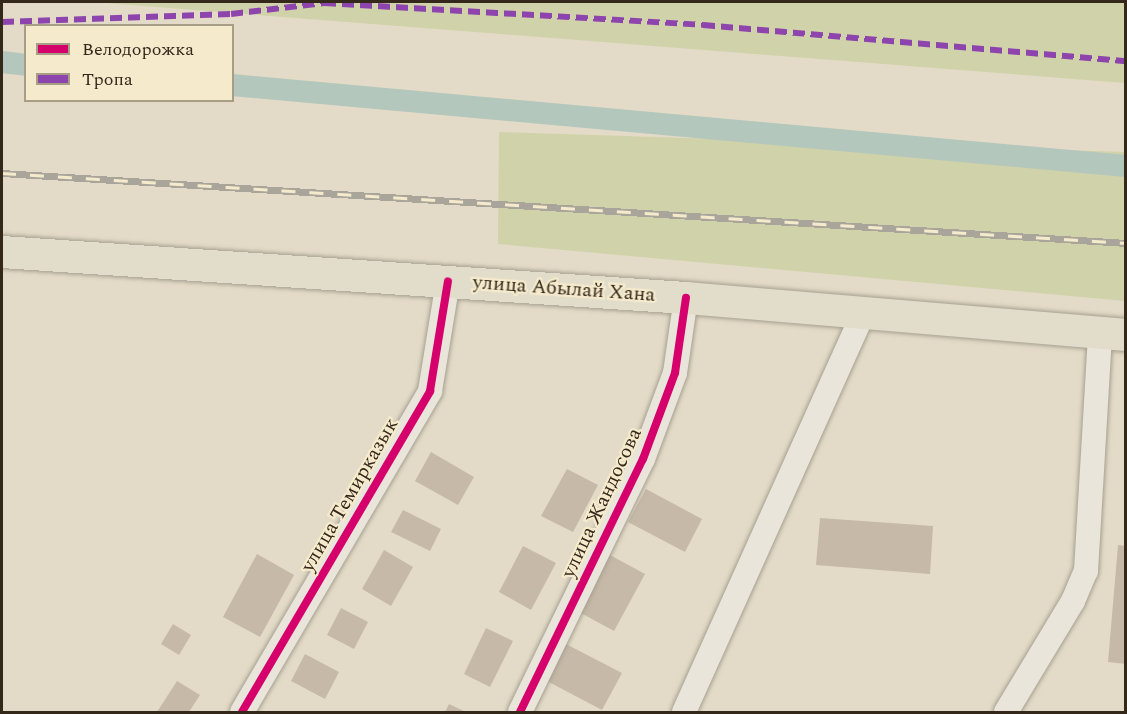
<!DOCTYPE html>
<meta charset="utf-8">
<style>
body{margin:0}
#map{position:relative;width:1127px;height:714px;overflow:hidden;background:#e3dbc7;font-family:Spectral,serif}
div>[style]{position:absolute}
.green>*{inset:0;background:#d0d2a9}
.canal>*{height:22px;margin:-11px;padding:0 11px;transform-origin:11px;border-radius:11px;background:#b4c7bc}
.building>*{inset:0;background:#c6b9a8}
.roads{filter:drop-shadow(0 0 2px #a7a091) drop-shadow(0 0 2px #a7a091)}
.minor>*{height:24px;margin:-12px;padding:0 12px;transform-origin:12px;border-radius:12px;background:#eae5da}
.major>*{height:32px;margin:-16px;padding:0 16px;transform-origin:16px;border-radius:16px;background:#e2dccb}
.rail>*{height:7px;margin-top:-3.5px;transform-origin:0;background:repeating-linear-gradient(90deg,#f5ebcc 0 14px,#a9a59a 0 28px);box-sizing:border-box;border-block:2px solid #a9a59a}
.quiet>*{height:6px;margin-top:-3px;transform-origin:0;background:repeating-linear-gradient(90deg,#8e44ad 0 12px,transparent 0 18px)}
.cycleway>*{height:8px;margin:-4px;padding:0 4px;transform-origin:4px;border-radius:4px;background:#d6006c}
span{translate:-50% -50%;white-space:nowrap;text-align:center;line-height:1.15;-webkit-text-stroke:4.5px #f5ebcc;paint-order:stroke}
.street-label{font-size:20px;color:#34281b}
.frame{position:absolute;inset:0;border:3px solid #34281b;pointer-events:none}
.legend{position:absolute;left:24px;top:24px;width:210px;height:78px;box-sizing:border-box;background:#f5ebcc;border:2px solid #a89d85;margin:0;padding:8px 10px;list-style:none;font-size:18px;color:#34281b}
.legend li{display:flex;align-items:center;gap:12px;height:30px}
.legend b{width:30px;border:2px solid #a89d85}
</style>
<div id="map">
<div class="green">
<div style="clip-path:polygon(93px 2px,1125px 2px,1125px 83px)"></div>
<div style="clip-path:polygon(499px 132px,1125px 152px,1125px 301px,498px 244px)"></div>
</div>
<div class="canal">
<div style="left:2px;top:62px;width:24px;rotate:7deg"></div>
<div style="left:232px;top:85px;width:898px;rotate:5.18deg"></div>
</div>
<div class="building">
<div style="clip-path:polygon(431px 452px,474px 477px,458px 505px,415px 481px)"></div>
<div style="clip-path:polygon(567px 469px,598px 485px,573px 532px,541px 516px)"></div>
<div style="clip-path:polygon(646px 489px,702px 519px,685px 552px,628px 522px)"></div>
<div style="clip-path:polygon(403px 510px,441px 529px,430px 551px,391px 532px)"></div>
<div style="clip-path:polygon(820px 518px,933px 526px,930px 574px,816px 565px)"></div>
<div style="clip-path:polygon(1118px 545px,1126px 546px,1126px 664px,1108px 662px)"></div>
<div style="clip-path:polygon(523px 546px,556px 563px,531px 610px,499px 592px)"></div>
<div style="clip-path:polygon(384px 550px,413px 567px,391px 606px,362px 589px)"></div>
<div style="clip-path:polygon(257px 554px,294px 575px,260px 637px,223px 617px)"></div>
<div style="clip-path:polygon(610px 555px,645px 574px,614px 631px,579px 612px)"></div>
<div style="clip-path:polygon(341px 608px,368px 622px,354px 649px,327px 635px)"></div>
<div style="clip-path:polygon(173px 624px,191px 635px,179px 655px,161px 644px)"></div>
<div style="clip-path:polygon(486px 628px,513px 641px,490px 687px,464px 674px)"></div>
<div style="clip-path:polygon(564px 643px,622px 673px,602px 710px,545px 680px)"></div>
<div style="clip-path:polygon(305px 654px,339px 672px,325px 699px,291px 681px)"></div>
<div style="clip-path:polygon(177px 681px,200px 695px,189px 712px,157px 712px)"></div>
<div style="clip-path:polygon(449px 704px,466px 712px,445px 712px)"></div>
</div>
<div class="roads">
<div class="minor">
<div style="left:242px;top:712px;width:372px;rotate:-59.6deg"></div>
<div style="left:430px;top:391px;width:111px;rotate:-80.7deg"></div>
<div style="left:520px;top:712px;width:281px;rotate:-64.1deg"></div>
<div style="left:643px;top:459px;width:92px;rotate:-69.6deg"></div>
<div style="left:675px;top:373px;width:76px;rotate:-81.7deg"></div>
<div style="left:684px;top:712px;width:437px;rotate:-65.8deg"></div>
<div style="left:1006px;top:712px;width:130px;rotate:-58.9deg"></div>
<div style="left:1073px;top:601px;width:33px;rotate:-67deg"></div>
<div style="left:1086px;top:571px;width:238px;rotate:-86.6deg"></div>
</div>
<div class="major">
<div style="left:2px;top:252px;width:686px;rotate:3.85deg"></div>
<div style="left:686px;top:298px;width:442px;rotate:4.8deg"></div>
</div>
</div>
<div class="rail">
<div style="left:2px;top:173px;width:1126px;rotate:3.56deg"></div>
</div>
<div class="quiet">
<div style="left:2px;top:22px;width:229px;rotate:-2deg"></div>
<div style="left:231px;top:14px;width:94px;rotate:-6.7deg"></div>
<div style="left:324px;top:3px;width:380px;rotate:3.3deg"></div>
<div style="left:703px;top:25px;width:425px;rotate:4.9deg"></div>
</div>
<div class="cycleway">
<div style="left:242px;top:712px;width:372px;rotate:-59.6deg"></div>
<div style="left:430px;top:391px;width:111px;rotate:-80.7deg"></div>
<div style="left:520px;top:712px;width:281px;rotate:-64.1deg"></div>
<div style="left:643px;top:459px;width:92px;rotate:-69.6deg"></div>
<div style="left:675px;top:373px;width:76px;rotate:-81.7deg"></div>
</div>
<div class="street-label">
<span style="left:564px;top:289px;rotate:4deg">улица Абылай Хана</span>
<span style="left:350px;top:495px;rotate:-60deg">улица Темирказык</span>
<span style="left:602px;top:503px;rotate:-65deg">улица Жандосова</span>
</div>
<div class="frame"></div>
<ul class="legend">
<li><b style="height:8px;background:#d6006c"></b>Велодорожка</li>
<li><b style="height:8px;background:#8e44ad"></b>Тропа</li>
</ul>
</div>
